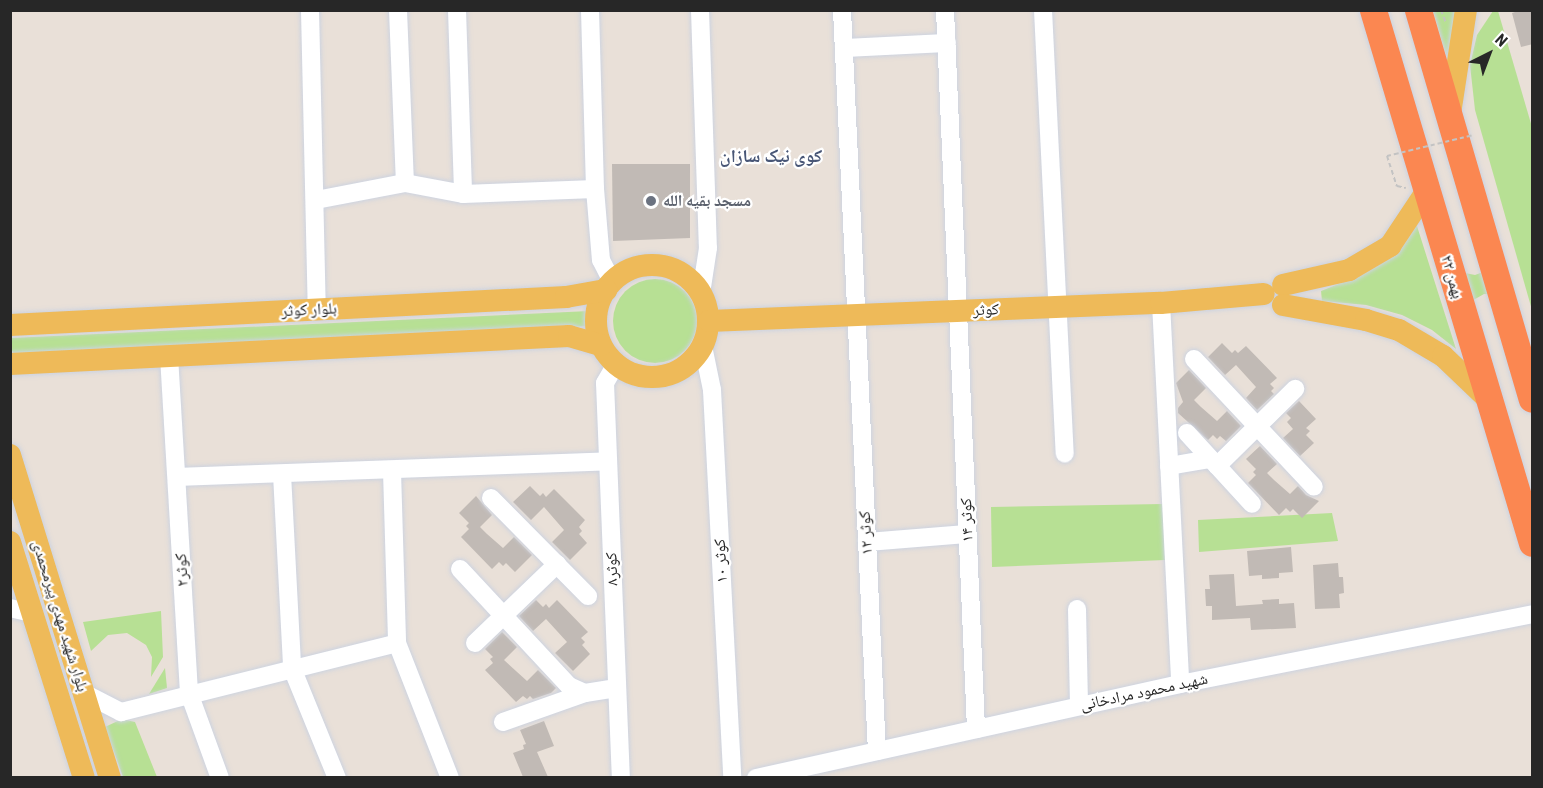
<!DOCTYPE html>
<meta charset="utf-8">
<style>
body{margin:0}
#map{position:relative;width:1543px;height:788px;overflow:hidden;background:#e9e0d8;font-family:"Roboto Condensed","Noto Naskh Arabic",sans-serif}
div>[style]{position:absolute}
.green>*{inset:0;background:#b7e094}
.round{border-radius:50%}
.building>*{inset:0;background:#c1bab5}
.path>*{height:2px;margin-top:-1px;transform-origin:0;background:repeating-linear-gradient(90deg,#c3c3c3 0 4.5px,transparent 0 7.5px)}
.roads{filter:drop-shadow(0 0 2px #cdd3e0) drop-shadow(0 0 2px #cdd3e0)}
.minor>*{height:18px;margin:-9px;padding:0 9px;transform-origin:9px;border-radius:9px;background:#fff}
.major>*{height:22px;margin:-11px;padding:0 11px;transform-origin:11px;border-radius:11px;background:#eeba59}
.major>.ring{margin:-11px;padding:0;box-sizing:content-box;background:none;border:22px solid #eeba59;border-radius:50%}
.highway>*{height:27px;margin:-13.5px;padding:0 13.5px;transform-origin:13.5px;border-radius:13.5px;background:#fb8751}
.path-bridge>*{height:2px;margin-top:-1px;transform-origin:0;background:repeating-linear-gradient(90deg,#c3c3c3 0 4.5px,transparent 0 7.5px)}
.dots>*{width:16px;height:16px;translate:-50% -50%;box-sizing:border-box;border:3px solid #fff;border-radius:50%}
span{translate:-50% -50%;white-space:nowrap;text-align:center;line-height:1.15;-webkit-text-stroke:4.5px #fff;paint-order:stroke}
.worship-label{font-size:16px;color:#5b616d;font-weight:700}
.left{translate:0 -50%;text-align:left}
.street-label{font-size:16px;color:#272727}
.neighbourhood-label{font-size:18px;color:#485676;font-weight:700}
.frame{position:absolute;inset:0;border:12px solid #272727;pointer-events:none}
.north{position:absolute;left:1459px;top:24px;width:60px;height:60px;-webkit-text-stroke:4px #fff;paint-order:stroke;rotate:42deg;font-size:16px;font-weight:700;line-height:24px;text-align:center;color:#272727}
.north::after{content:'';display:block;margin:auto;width:21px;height:27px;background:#272727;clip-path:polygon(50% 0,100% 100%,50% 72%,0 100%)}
</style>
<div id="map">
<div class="green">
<div style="clip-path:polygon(1433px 11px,1458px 11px,1447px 59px)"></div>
<div style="clip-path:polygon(1493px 11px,1498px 11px,1532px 127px,1532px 310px,1475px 110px,1470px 65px,1477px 35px)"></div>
<div style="clip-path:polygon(1416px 223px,1450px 330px,1456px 349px,1432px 330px,1402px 315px,1366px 305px,1322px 301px,1321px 291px,1356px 277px)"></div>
<div style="clip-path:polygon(1460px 272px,1475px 275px,1483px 272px,1494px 294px,1484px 294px,1468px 303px)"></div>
<div class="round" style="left:613px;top:279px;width:84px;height:84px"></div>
<div style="clip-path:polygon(589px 311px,590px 326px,16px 357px,11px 349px,11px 338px)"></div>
<div style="clip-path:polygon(1163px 504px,1165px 560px,992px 567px,991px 507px)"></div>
<div style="clip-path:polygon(1332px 513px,1338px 541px,1199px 552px,1198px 520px)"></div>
<div style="clip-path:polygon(161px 611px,163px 657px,151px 677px,152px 657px,146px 645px,127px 633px,108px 635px,91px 651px,83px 622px)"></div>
<div style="clip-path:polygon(165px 668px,167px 688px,149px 694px)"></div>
<div style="clip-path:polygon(122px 719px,135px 722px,157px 777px,123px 777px,105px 727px)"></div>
</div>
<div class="building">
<div style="clip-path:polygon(1521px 10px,1533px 10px,1533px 44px,1521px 47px,1512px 13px)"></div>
<div style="clip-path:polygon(612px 164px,690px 164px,690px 238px,613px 241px)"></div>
<div style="clip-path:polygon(1222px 343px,1232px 353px,1235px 350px,1238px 353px,1246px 346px,1277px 378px,1270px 384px,1274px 388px,1271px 391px,1274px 394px,1257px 410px,1246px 398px,1256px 387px,1236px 365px,1225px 375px,1208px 357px)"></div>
<div style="clip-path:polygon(1189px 370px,1206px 388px,1194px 400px,1201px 407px,1217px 421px,1227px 411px,1241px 426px,1226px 441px,1220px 436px,1217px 439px,1213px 435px,1208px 440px,1178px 413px,1178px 408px,1183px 402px,1176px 383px)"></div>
<div style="clip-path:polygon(1299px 401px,1316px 419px,1306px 428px,1310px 431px,1306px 435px,1314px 443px,1300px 456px,1283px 438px,1293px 429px,1287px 422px,1291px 418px,1286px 413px)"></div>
<div style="clip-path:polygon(1260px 446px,1277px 464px,1267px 473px,1274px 480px,1290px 494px,1298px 486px,1306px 495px,1319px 501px,1302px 518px,1293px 509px,1290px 512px,1286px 508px,1279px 515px,1248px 483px,1256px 475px,1253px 472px,1256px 469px,1246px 459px)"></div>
<div style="clip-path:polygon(530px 486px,540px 496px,543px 493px,546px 497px,554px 489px,585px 520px,579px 527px,582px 531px,579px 534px,587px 543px,570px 560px,552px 542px,564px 530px,544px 507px,531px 520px,513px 502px)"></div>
<div style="clip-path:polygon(476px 496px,492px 515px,480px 527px,487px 534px,503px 548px,514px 537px,532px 555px,515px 572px,506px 563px,503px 566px,499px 562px,492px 569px,461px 537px,469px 529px,466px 526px,469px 523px,459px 513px)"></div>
<div style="clip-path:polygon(1291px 547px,1293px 572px,1279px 573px,1279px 578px,1262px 579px,1262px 575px,1249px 576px,1247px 551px)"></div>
<div style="clip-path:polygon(1338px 563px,1339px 577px,1343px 577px,1344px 593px,1339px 594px,1340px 608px,1315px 609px,1313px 565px)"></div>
<div style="clip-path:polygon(1234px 574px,1236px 606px,1263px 604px,1262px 600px,1279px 599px,1279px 604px,1294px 603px,1296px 628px,1251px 630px,1250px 618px,1212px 620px,1212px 606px,1206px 606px,1205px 589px,1210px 589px,1209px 575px)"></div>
<div style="clip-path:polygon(536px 600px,543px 607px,546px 604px,549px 608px,557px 600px,588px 632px,581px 638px,585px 642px,582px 645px,590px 654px,573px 671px,555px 653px,567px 642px,546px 619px,533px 631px,519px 616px)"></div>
<div style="clip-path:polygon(502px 632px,517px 647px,504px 660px,527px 681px,538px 670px,556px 688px,551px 693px,533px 699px,530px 696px,527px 699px,523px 696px,516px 702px,485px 670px,493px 663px,490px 659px,493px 657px,485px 649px)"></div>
<div style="clip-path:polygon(544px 721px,554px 746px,537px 752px,548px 777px,523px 777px,513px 753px,524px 749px,523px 745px,526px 744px,520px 730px)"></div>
</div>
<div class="path">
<div style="left:1441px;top:10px;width:14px;rotate:69deg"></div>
<div style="left:1387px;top:156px;width:32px;rotate:72deg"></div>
<div style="left:1397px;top:186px;width:9px;rotate:13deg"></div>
</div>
<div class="roads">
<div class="minor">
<div style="left:310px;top:10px;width:300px;rotate:88.7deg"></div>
<div style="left:398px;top:10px;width:173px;rotate:87.7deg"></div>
<div style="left:457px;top:10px;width:184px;rotate:88.1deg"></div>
<div style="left:590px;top:10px;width:179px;rotate:88.4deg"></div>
<div style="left:595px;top:189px;width:71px;rotate:85.2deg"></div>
<div style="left:601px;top:260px;width:25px;rotate:63deg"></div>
<div style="left:700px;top:10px;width:238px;rotate:88.1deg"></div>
<div style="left:708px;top:248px;width:47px;rotate:98.7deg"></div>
<div style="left:842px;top:10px;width:742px;rotate:87.3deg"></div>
<div style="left:945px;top:10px;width:720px;rotate:87.53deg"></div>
<div style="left:1043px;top:10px;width:444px;rotate:87.2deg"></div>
<div style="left:844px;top:48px;width:103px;rotate:-2.8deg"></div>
<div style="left:316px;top:200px;width:91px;rotate:-10.8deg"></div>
<div style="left:405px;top:183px;width:59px;rotate:10.7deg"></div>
<div style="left:463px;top:194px;width:132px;rotate:-2.2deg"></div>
<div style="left:1161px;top:303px;width:381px;rotate:87.1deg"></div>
<div style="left:703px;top:346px;width:45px;rotate:78.4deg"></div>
<div style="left:712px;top:390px;width:389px;rotate:87deg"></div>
<div style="left:169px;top:356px;width:338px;rotate:86.6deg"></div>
<div style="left:189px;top:693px;width:90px;rotate:70deg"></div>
<div style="left:1194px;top:359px;width:175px;rotate:46.8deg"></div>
<div style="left:616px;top:364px;width:22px;rotate:120deg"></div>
<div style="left:605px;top:383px;width:395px;rotate:87.7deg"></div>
<div style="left:1187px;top:433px;width:96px;rotate:47.5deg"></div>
<div style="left:1169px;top:466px;width:42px;rotate:-9.7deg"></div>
<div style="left:1217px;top:466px;width:110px;rotate:-44.6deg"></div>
<div style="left:392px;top:471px;width:172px;rotate:88.3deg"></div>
<div style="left:397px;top:643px;width:145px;rotate:68.6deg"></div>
<div style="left:282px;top:474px;width:194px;rotate:87deg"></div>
<div style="left:292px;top:668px;width:119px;rotate:67.8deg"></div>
<div style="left:178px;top:477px;width:430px;rotate:-2.1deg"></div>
<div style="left:491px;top:498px;width:138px;rotate:45.3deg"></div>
<div style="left:867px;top:542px;width:100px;rotate:-4.6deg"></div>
<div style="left:460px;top:569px;width:160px;rotate:47deg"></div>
<div style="left:569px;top:686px;width:17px;rotate:24deg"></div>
<div style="left:585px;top:693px;width:32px;rotate:-9deg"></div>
<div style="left:10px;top:608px;width:23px;rotate:13deg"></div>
<div style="left:1077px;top:609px;width:97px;rotate:88.8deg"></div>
<div style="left:475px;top:643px;width:114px;rotate:-43.9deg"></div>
<div style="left:84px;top:693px;width:42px;rotate:27.2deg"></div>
<div style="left:121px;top:712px;width:284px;rotate:-14deg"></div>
<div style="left:503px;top:722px;width:87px;rotate:-19.5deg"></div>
<div style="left:756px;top:778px;width:434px;rotate:-12.5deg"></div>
<div style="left:1180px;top:684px;width:359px;rotate:-11.2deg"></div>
</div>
<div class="major">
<div style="left:1450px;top:114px;width:105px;rotate:-81.3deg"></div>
<div class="ring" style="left:596px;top:265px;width:90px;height:90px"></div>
<div style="left:1283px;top:285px;width:68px;rotate:-12.8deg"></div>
<div style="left:1349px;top:270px;width:48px;rotate:-30.3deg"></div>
<div style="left:1390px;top:246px;width:65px;rotate:-56.3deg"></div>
<div style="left:1283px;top:305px;width:84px;rotate:10.2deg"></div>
<div style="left:1366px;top:320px;width:34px;rotate:17deg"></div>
<div style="left:1399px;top:330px;width:51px;rotate:30.6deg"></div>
<div style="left:1443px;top:356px;width:64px;rotate:43.7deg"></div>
<div style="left:709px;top:321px;width:452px;rotate:-2.3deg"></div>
<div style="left:1161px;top:303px;width:103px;rotate:-5deg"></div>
<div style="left:10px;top:325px;width:557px;rotate:-2.88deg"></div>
<div style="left:566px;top:297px;width:41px;rotate:-9.9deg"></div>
<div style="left:10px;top:364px;width:560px;rotate:-2.87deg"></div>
<div style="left:569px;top:336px;width:33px;rotate:16deg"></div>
<div style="left:10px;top:455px;width:338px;rotate:72.8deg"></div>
<div style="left:10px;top:542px;width:247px;rotate:72.6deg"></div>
</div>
<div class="highway">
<div style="left:1373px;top:10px;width:556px;rotate:73.39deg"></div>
<div style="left:1418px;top:10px;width:405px;rotate:73.7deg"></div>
</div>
</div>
<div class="path-bridge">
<div style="left:1387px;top:156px;width:89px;rotate:-13.7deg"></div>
</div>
<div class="dots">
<div style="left:651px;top:201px;background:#6b7280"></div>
</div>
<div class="worship-label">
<span class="left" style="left:663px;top:201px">مسجد بقیه الله</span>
</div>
<div class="street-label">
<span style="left:1452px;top:277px;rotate:74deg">۲۲ بهمن</span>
<span style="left:309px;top:310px;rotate:-3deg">بلوار کوثر</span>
<span style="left:986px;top:310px;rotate:-2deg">کوثر</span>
<span style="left:967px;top:520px;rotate:-92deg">کوثر ۱۴</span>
<span style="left:866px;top:533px;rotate:-93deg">کوثر ۱۲</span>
<span style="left:721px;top:561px;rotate:-93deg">کوثر ۱۰</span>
<span style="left:612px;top:569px;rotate:-92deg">کوثر۸</span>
<span style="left:182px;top:570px;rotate:-93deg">کوثر۲</span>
<span style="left:60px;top:616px;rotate:73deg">بلوار شهید مهدی پیرمحمدی</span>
<span style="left:1144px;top:692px;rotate:-12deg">شهید محمود مرادخانی</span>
</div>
<div class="neighbourhood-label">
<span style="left:771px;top:156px">کوی نیک سازان</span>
</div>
<div class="frame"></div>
<div class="north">N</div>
</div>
